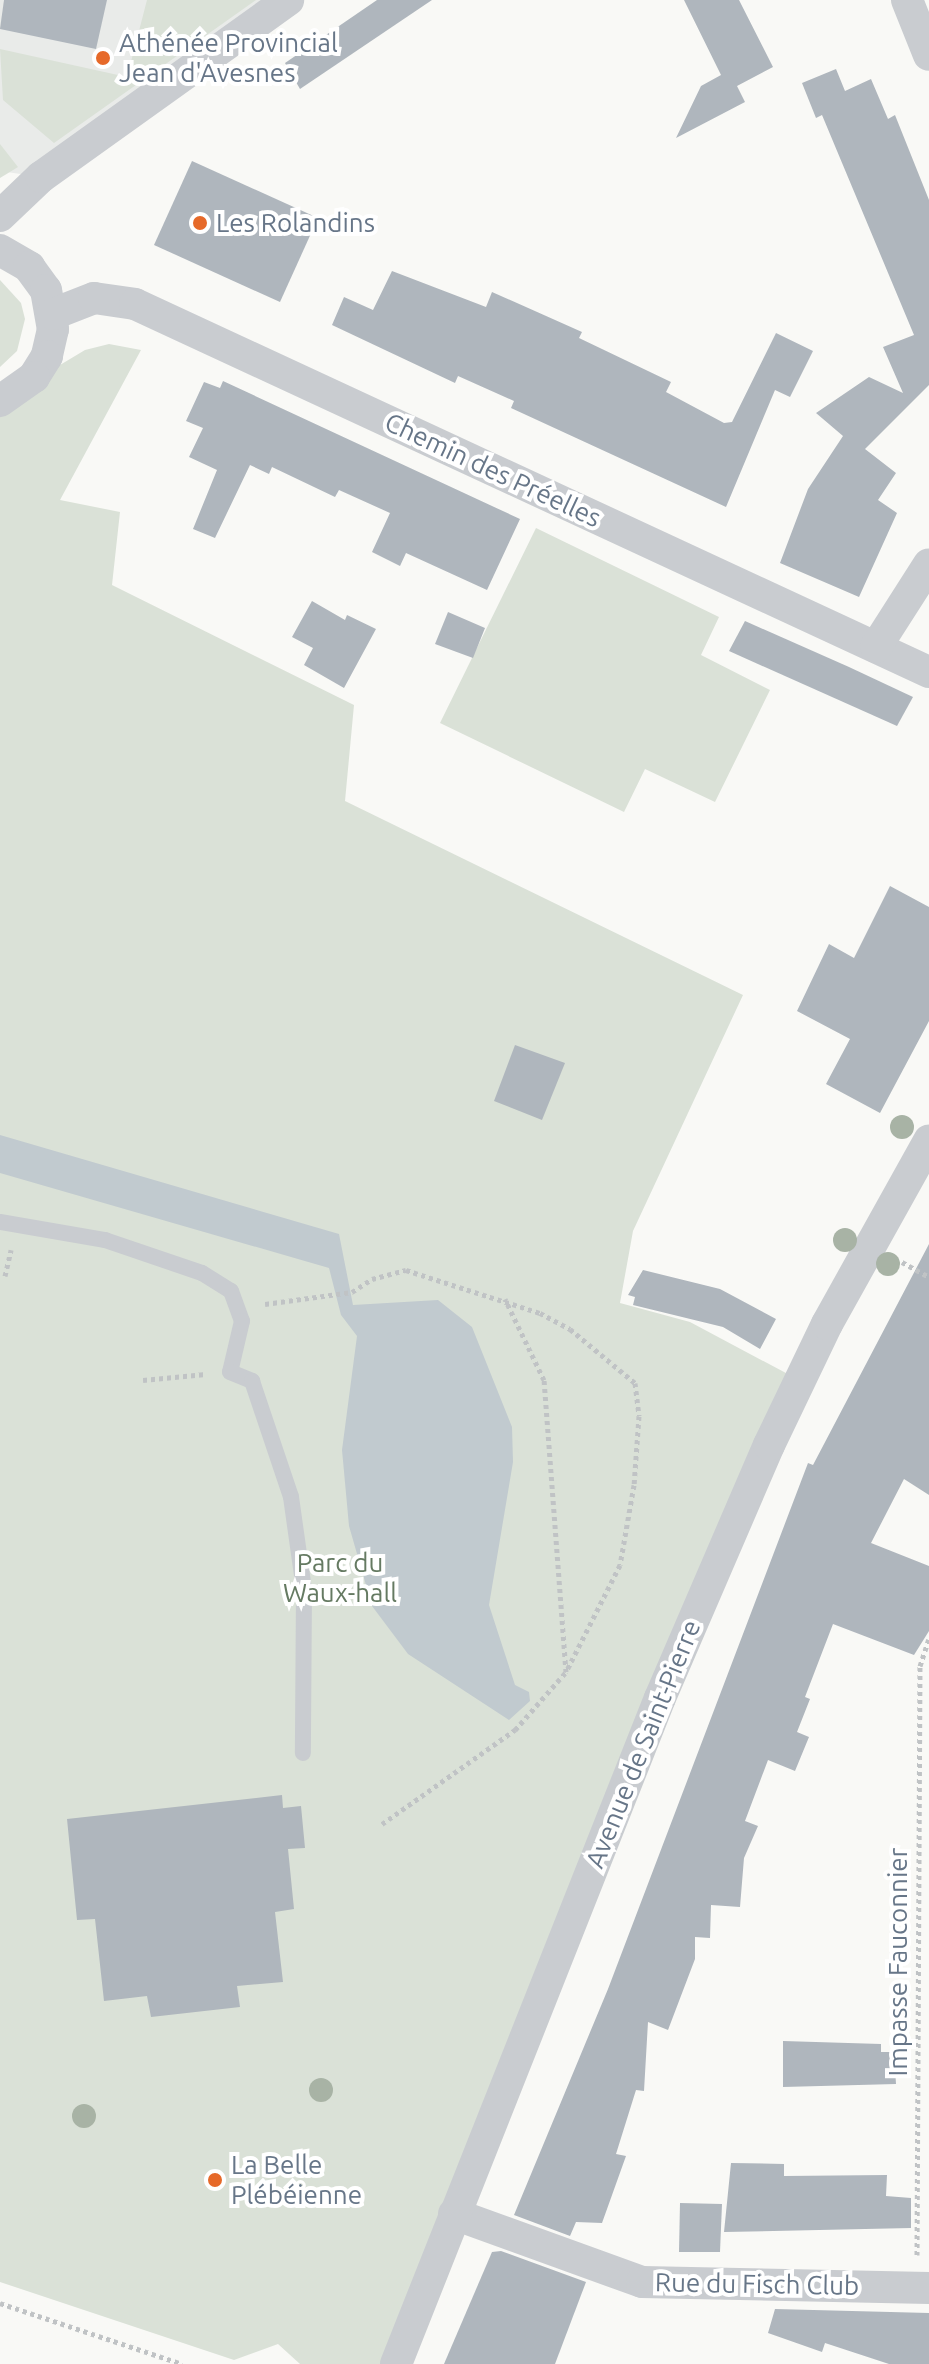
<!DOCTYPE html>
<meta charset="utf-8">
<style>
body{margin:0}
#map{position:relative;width:929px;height:2364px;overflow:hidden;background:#f9f9f6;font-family:Ubuntu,sans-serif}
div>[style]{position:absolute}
.built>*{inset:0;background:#e9ebe9}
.green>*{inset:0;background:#dae1d7}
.water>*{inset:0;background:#c1cacf}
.building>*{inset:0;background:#afb6bd}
.path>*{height:5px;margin-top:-2.5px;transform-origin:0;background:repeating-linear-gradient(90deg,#c0c3c5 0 4px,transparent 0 8px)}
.service>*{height:16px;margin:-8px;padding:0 8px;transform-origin:8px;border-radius:8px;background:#c9ccd0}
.minor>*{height:32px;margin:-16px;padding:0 16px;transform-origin:16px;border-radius:16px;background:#c9ccd0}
.trees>*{width:24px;height:24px;margin:-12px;border-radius:50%;background:#a8b3a5}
.dots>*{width:22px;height:22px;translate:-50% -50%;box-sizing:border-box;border:4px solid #fff;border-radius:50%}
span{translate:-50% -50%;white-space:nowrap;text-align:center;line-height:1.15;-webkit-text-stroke:8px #fff;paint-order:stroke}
.poi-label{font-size:26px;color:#677688}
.left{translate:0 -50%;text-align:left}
.street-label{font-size:26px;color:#677688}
.park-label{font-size:26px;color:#657a62}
</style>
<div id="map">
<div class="built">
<div style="clip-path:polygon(0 0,288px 0,41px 177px,0 171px)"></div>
</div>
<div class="green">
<div style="clip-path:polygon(147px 0,256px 0,54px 143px,3px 100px,0 49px,127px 77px)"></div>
<div style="clip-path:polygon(0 144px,18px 167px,0 178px)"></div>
<div style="clip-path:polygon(0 280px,21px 303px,25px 319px,17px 351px,0 367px)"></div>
<div style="clip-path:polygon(109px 344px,141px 350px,60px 500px,120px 512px,112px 585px,354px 705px,345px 801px,743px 995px,633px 1231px,620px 1303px,690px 1322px,799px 1380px,397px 2364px,300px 2364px,278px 2344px,234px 2360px,0 2282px,0 401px,85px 350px)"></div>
<div style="clip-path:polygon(536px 528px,719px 617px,701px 655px,770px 690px,715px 802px,645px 769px,624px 812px,440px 723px)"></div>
</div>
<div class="water">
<div style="clip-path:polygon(0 1135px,339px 1234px,353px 1305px,438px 1300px,472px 1327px,512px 1427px,513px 1462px,489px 1605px,515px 1685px,529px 1692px,530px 1701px,509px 1720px,408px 1654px,372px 1606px,349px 1526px,342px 1450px,357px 1336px,341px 1315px,329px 1268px,0 1173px)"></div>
</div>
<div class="building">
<div style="clip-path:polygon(4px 0,107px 0,96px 49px,0 29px)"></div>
<div style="clip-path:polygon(377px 0,432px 0,300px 89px,285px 63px)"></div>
<div style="clip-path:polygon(684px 0,739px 0,773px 67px,737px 86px,745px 102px,676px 138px,701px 86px,721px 75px)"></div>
<div style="clip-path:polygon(836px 69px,845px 91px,871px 79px,888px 119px,895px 115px,929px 200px,929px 385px,865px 449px,896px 473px,878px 500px,897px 513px,859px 597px,780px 563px,808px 489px,843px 436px,816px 413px,869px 377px,903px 393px,883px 347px,914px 335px,822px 115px,816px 118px,802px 83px)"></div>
<div style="clip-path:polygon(192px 161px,318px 218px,280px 302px,154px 245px)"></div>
<div style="clip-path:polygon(392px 271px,486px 307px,492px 292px,582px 332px,579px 338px,671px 382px,666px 392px,724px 423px,732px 422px,776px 333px,813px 351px,790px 397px,775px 390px,726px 507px,511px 408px,514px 401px,458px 376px,455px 383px,332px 325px,344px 297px,373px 310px)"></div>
<div style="clip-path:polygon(223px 381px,520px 519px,487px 590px,406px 553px,400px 566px,372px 552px,390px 513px,339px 490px,335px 497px,272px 467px,269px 474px,250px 465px,215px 538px,193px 529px,217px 470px,189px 457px,203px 428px,186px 421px,204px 382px,220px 388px)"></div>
<div style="clip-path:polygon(312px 601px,345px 620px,347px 615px,376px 629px,344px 688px,304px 665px,313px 648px,292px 637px)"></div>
<div style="clip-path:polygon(448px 612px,485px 628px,473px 658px,435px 644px)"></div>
<div style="clip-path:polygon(745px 621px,849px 667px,913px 697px,897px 726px,729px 651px)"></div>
<div style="clip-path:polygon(890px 886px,929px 907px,929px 1021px,880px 1113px,826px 1084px,850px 1039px,797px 1011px,829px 944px,854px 958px)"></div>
<div style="clip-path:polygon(515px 1045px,565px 1063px,542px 1120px,494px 1101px)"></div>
<div style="clip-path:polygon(929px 1244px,929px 1495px,904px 1479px,871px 1543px,929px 1566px,929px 1631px,914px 1655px,833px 1624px,805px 1697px,810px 1699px,797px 1732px,809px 1737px,795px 1771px,768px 1760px,745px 1821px,758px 1826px,744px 1858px,740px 1907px,711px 1905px,710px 1938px,695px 1937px,695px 1959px,668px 2030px,648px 2022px,644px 2091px,636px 2090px,616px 2154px,626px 2156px,602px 2223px,576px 2222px,570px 2236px,514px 2215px,608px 1989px,808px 1463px,813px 1465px)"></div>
<div style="clip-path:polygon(643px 1270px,720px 1289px,776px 1319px,760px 1349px,723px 1327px,633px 1305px,635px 1297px,628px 1295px)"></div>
<div style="clip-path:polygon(282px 1795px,283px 1808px,301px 1806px,305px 1848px,288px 1849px,294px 1909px,275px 1912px,283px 1982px,237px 1986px,240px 2007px,151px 2017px,147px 1996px,104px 2001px,95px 1919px,77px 1920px,67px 1819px)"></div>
<div style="clip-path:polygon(783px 2041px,881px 2044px,881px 2052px,894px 2052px,896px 2084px,783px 2087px)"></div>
<div style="clip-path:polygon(731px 2163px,784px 2164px,784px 2176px,887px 2175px,886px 2196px,911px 2198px,911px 2228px,724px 2232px)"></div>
<div style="clip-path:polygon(680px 2203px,722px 2204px,720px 2252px,679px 2252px)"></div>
<div style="clip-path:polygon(501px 2251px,586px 2282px,555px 2364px,444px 2364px,492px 2252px)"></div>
<div style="clip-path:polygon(775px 2309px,929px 2313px,929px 2364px,889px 2364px,825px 2343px,822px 2352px,768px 2333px)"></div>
</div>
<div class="path">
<div style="left:902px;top:1262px;width:31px;rotate:29deg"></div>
<div style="left:5px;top:1276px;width:27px;rotate:-77deg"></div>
<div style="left:265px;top:1304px;width:88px;rotate:-7.9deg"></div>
<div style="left:352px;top:1292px;width:24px;rotate:-33deg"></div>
<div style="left:372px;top:1279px;width:35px;rotate:-15deg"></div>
<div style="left:406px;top:1270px;width:141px;rotate:17.8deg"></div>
<div style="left:540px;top:1313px;width:34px;rotate:28deg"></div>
<div style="left:570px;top:1329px;width:85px;rotate:39.7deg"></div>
<div style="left:635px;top:1383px;width:33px;rotate:83deg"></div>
<div style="left:639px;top:1416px;width:69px;rotate:94.1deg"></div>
<div style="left:634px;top:1485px;width:81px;rotate:99.9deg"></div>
<div style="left:620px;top:1565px;width:120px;rotate:116.8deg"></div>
<div style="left:143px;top:1380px;width:63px;rotate:-5.4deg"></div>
<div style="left:382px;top:1824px;width:163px;rotate:-35.3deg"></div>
<div style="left:515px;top:1730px;width:77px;rotate:-48.7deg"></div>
<div style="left:566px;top:1672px;width:293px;rotate:-94.3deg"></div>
<div style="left:544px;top:1380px;width:90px;rotate:-115.7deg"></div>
<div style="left:917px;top:2255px;width:589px;rotate:-89.71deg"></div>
<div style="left:920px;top:1666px;width:28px;rotate:-72deg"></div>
<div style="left:0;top:2303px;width:192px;rotate:18.5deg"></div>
</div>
<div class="service">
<div style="left:0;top:1222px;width:107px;rotate:9.7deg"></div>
<div style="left:105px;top:1240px;width:102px;rotate:18.8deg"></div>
<div style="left:202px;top:1273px;width:34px;rotate:32deg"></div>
<div style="left:231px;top:1291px;width:32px;rotate:70deg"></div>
<div style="left:242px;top:1321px;width:52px;rotate:103.2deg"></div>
<div style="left:230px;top:1372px;width:24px;rotate:22deg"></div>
<div style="left:252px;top:1381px;width:122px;rotate:71.4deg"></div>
<div style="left:291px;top:1497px;width:94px;rotate:82deg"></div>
<div style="left:304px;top:1590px;width:163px;rotate:90.4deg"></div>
</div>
<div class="minor">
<div style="left:907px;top:0;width:59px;rotate:68.2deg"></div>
<div style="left:0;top:216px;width:57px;rotate:-43.6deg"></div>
<div style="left:41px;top:177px;width:304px;rotate:-35.6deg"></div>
<div style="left:0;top:250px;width:34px;rotate:30deg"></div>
<div style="left:29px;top:267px;width:29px;rotate:54deg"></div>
<div style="left:46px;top:290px;width:40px;rotate:80deg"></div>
<div style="left:53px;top:329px;width:28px;rotate:103deg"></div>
<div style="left:47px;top:356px;width:25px;rotate:122deg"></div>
<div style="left:34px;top:377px;width:42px;rotate:144.8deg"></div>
<div style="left:53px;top:314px;width:44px;rotate:-21.3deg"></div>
<div style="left:94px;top:298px;width:41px;rotate:8.3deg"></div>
<div style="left:135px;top:304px;width:875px;rotate:24.87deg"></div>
<div style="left:876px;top:647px;width:98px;rotate:-57.4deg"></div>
<div style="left:454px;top:2214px;width:200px;rotate:19.9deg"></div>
<div style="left:642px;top:2282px;width:287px;rotate:1.2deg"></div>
<div style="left:396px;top:2364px;width:716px;rotate:-68.38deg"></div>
<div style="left:660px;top:1698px;width:275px;rotate:-66.7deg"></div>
<div style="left:769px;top:1445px;width:134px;rotate:-64.4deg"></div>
<div style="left:827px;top:1324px;width:210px;rotate:-60.9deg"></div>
</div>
<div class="trees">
<div style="left:902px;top:1127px"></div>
<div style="left:845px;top:1240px"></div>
<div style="left:888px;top:1264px"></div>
<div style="left:321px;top:2090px"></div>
<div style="left:84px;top:2116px"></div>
</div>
<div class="dots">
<div style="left:103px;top:58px;background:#e66929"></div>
<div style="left:200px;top:223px;background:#e66929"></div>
<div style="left:215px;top:2180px;background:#e66929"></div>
</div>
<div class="poi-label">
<span class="left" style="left:119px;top:58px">Athénée Provincial<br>Jean d'Avesnes</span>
<span class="left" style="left:216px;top:223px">Les Rolandins</span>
<span class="left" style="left:231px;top:2180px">La Belle<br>Plébéienne</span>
</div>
<div class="street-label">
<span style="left:493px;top:470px;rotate:25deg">Chemin des Préelles</span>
<span style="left:643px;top:1744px;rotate:-68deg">Avenue de Saint-Pierre</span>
<span style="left:898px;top:1962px;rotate:-90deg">Impasse Fauconnier</span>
<span style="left:757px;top:2284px;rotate:1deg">Rue du Fisch Club</span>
</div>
<div class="park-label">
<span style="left:340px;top:1578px">Parc du<br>Waux-hall</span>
</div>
</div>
